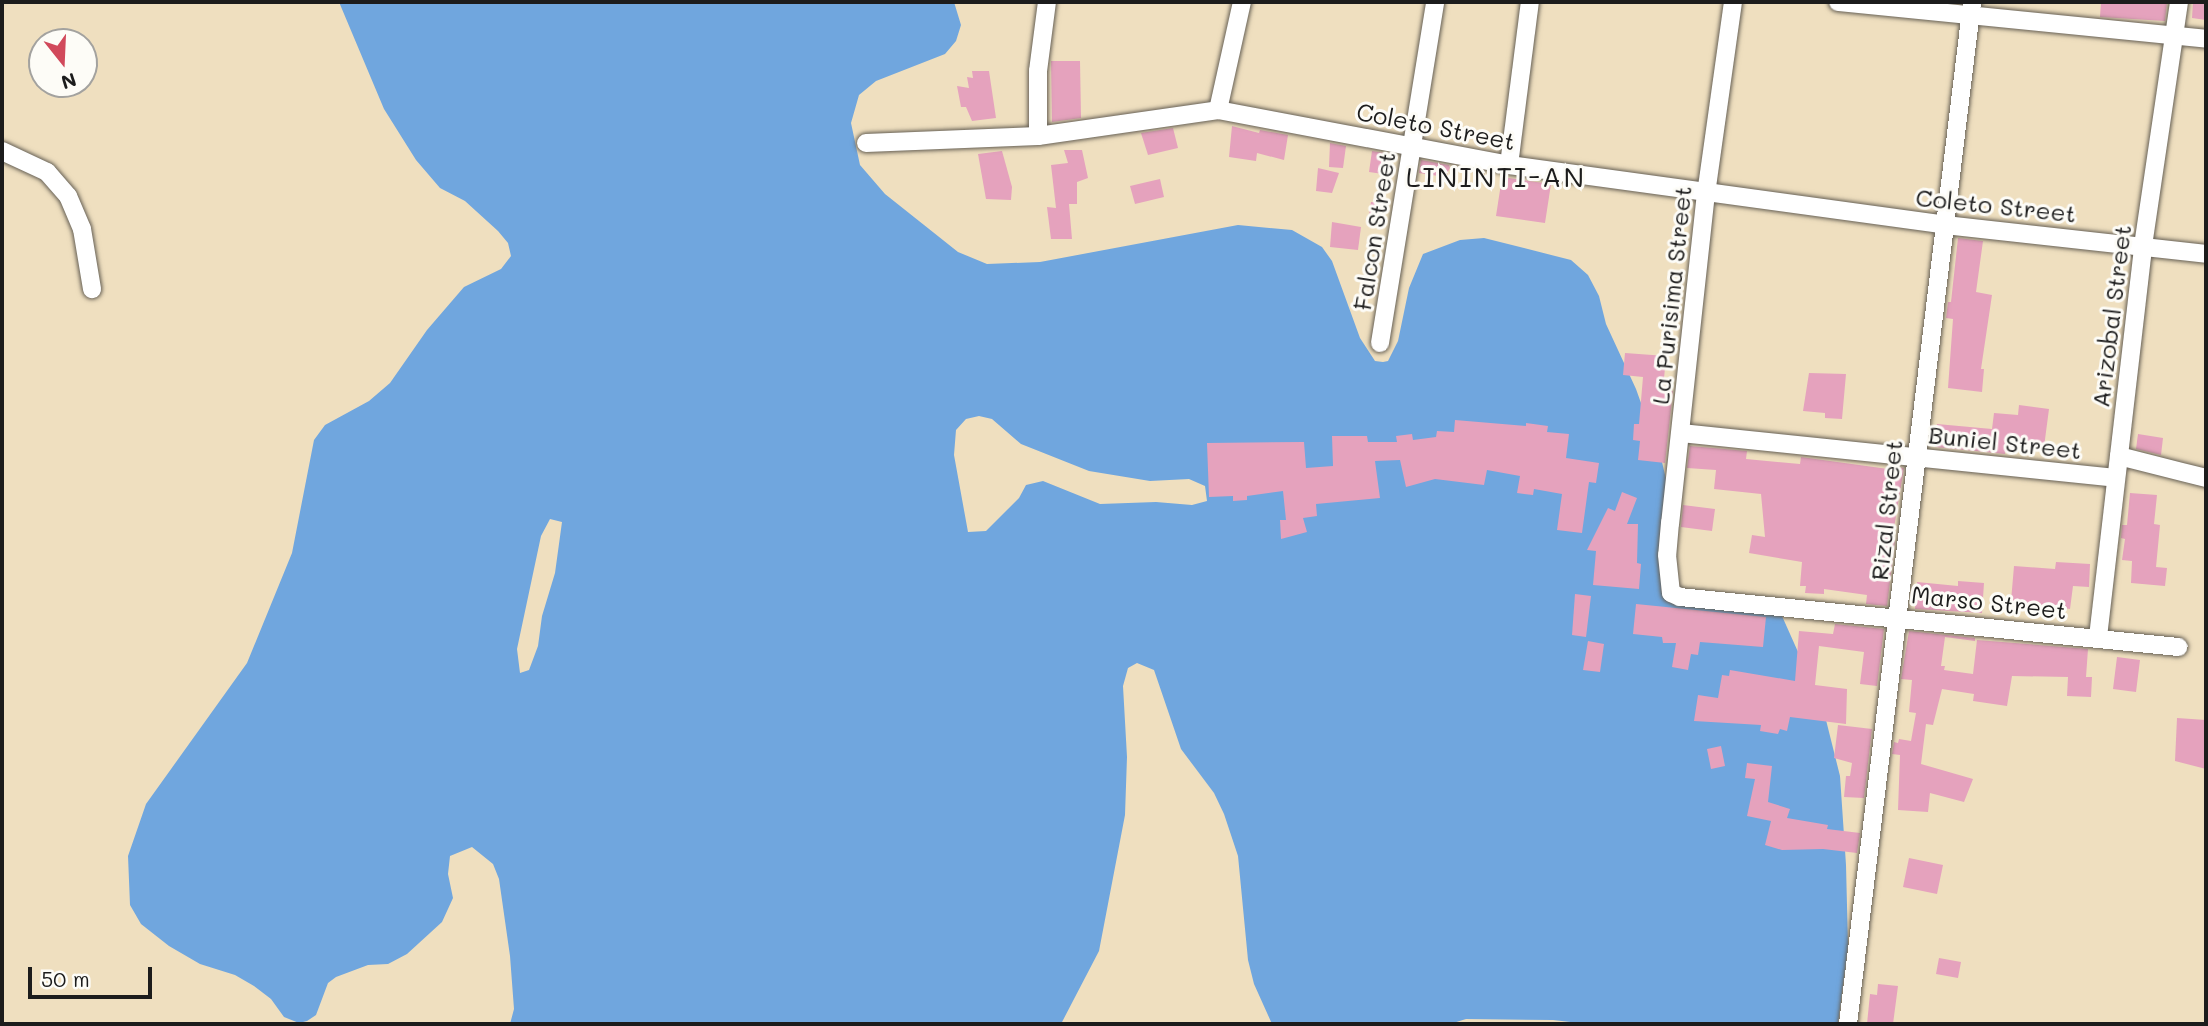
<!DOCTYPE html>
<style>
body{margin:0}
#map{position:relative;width:2208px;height:1026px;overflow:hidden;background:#efdfbf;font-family:Mali,sans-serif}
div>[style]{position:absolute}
.water>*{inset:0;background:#70a6de}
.building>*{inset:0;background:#e5a2bd}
.roads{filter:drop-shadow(0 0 2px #666055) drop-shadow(0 0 2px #666055)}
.minor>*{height:18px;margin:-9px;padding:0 9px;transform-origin:9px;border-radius:9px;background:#fff}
span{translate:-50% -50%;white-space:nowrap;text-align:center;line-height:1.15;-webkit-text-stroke:6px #fdfcf7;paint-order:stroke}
.street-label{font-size:24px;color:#1c1c1c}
.quarter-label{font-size:28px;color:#1c1c1c;letter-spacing:2px}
.frame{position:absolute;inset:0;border:4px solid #1c1c1c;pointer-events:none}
.north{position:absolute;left:28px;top:28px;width:70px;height:70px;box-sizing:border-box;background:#fdfcf7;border:2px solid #a3a29f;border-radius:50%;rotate:162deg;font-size:19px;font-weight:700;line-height:28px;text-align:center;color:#1c1c1c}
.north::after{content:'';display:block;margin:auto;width:24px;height:32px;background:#d1495b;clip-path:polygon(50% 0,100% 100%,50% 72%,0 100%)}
.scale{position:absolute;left:28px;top:967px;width:124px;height:32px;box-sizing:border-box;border:4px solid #1c1c1c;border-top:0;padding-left:9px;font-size:21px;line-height:24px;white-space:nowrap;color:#1c1c1c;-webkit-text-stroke:5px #fdfcf7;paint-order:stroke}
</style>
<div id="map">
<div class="water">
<div style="clip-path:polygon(evenodd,339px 2px,954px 2px,961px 25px,956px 41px,945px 54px,876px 81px,859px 95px,851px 123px,860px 165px,885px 194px,958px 252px,987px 264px,1040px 262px,1238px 225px,1292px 230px,1322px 247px,1332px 261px,1360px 338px,1375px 361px,1383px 362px,1388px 361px,1398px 341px,1409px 288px,1423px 254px,1460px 240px,1484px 238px,1571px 260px,1588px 275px,1599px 296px,1606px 324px,1636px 389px,1662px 462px,1666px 479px,1660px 566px,1662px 593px,1669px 602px,1782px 616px,1823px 708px,1840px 776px,1846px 865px,1848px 946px,1838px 1024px,1588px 1024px,1553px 1020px,1466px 1019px,1450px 1024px,1272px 1024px,1254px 984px,1248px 960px,1238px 856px,1224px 814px,1214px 793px,1181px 749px,1154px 670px,1137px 663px,1128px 668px,1123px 686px,1127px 757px,1125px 815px,1099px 951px,1061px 1024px,510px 1024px,514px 1009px,510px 956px,499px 879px,493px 864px,472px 847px,450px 856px,448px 874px,453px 898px,442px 922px,407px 954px,388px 964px,368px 965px,336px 977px,328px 983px,316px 1015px,307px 1021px,299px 1023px,284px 1017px,271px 999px,254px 986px,235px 975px,200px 964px,169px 946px,141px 924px,130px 905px,128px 856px,146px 804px,247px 663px,292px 553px,314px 440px,325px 425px,369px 401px,390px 383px,427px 330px,464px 287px,501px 269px,511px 256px,508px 243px,498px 231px,465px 201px,440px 188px,416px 160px,384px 109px,339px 2px,979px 416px,992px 419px,1021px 444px,1089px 471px,1150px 481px,1189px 479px,1205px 486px,1207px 501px,1192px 505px,1156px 502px,1100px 504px,1043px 481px,1026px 485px,1019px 498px,986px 531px,968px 532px,954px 455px,956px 430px,966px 419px,979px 416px,339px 2px,550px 519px,562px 522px,555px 573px,542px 616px,538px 646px,529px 670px,520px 673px,517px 649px,541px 536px,550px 519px)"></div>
</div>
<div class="building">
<div style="clip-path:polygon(2101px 2px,2167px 2px,2165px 21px,2100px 17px)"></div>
<div style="clip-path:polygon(2193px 2px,2206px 2px,2206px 20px,2192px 18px)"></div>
<div style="clip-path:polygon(1051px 61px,1080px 61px,1081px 118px,1052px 122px)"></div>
<div style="clip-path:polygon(972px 71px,989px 71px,996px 118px,972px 121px,966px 107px,961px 107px,957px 86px,969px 88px,967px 77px,973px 78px)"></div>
<div style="clip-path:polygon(1232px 126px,1259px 133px,1260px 130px,1288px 135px,1284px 160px,1257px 153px,1256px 161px,1229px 157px)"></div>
<div style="clip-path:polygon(1173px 128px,1178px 148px,1148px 155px,1141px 133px)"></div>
<div style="clip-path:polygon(1330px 143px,1346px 146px,1343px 168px,1329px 167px)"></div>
<div style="clip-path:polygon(1064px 150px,1082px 150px,1088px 178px,1077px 182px,1077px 204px,1069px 204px,1072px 239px,1051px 239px,1047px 207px,1056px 208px,1051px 165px,1068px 163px)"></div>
<div style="clip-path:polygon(1002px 151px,1012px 187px,1011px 200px,986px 199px,978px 154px)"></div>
<div style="clip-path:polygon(1372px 151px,1392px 154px,1390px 175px,1369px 172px)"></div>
<div style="clip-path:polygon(1421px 160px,1449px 165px,1450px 168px,1445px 177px,1419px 173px)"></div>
<div style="clip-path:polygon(1318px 168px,1339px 173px,1332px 193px,1316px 191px)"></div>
<div style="clip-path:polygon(1502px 177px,1551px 184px,1545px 223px,1496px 216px)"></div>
<div style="clip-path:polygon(1160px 179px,1164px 197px,1135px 204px,1130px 186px)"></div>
<div style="clip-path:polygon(1371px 202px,1387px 202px,1383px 224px,1368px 221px)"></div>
<div style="clip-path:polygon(1332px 222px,1361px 227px,1358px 250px,1330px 247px)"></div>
<div style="clip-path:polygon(1958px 238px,1983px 241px,1976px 292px,1992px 295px,1981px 369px,1984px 369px,1982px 392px,1948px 388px,1953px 319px,1946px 318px,1948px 302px,1951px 302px)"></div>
<div style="clip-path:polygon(1625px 353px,1666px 356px,1663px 390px,1673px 391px,1665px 463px,1638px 460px,1640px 441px,1633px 440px,1634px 424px,1639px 424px,1643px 377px,1623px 375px)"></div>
<div style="clip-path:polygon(1809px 373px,1846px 374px,1842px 419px,1825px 418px,1825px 413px,1803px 411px)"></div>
<div style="clip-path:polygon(2019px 405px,2049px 409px,2044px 447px,2006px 443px,2005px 454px,1935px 447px,1937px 424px,1992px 429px,1994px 413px,2018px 415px)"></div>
<div style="clip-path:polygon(1455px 420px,1526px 426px,1526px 423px,1548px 426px,1547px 432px,1569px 434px,1566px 458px,1599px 463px,1596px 483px,1589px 482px,1582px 533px,1557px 530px,1562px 494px,1534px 489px,1533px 495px,1517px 493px,1520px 476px,1487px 470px,1484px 485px,1435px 479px,1406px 487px,1400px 460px,1375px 461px,1380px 498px,1316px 504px,1317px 516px,1303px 518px,1307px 532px,1281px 539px,1280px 520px,1286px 520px,1283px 491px,1247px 496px,1247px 500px,1233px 501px,1233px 496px,1209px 497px,1207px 443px,1304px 442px,1306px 468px,1333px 466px,1332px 436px,1367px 436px,1368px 442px,1397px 442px,1396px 436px,1412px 434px,1413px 440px,1436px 437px,1437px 431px,1454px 432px)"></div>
<div style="clip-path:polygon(2138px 434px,2163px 438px,2161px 455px,2136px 449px)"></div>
<div style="clip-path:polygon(1690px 446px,1747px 451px,1746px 459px,1800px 464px,1801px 457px,1888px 469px,1888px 466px,1904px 468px,1892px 540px,1895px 541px,1887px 606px,1866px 604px,1867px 595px,1824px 589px,1824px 594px,1805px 593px,1806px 586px,1800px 586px,1802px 562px,1749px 553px,1752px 535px,1765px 537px,1761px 494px,1714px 489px,1716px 470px,1687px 468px)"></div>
<div style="clip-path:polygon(1622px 492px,1637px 498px,1627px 524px,1638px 524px,1637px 563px,1641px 564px,1639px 589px,1593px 585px,1596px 551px,1587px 550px,1608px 508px,1615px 511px)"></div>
<div style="clip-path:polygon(2130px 493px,2157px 495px,2154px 524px,2160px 525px,2156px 567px,2167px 568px,2165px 586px,2131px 583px,2132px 561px,2122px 560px,2125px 539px,2121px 538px,2122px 525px,2127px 525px)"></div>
<div style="clip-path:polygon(1683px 505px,1715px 509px,1712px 531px,1681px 527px)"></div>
<div style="clip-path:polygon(2056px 562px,2090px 564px,2089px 587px,2073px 586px,2070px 609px,2011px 601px,2014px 566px,2055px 569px)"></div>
<div style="clip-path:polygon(1958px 581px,1984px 583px,1982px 613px,1915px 609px,1917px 582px,1958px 586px)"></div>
<div style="clip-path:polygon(1575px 594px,1591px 596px,1586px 637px,1572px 635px)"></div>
<div style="clip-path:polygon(1636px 604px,1766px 617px,1763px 647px,1700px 642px,1698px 655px,1691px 654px,1688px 670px,1672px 667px,1676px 643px,1663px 643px,1662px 637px,1633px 634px)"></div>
<div style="clip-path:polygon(1835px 624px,1884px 629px,1877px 686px,1860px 684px,1864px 652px,1819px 646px,1815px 685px,1847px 689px,1846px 724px,1790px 717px,1787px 731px,1780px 729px,1778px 734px,1760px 731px,1761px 725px,1694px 721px,1698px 695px,1718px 698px,1722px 675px,1729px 676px,1730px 670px,1795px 681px,1799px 631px,1833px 634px)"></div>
<div style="clip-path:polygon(1909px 631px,1975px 638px,1975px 641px,1945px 637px,1941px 666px,1945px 666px,1944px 670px,1973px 674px,1977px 640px,2088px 649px,2086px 677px,2092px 677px,2091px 697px,2067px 696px,2068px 677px,2012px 676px,2007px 706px,1973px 701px,1974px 694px,1942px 689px,1933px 725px,1926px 724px,1921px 764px,1973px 779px,1964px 802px,1930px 793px,1928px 812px,1898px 810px,1900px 755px,1892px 754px,1894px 742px,1898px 743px,1899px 739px,1911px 741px,1916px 713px,1909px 712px,1912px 680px,1901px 679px)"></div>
<div style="clip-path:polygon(1588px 641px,1604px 644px,1600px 672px,1583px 670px)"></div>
<div style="clip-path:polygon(2117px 657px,2140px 660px,2136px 692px,2113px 689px)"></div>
<div style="clip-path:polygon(2177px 718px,2206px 720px,2206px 769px,2175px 761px)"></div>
<div style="clip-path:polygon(1838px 725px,1872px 729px,1864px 798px,1844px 797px,1846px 776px,1850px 776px,1852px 763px,1834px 758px)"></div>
<div style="clip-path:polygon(1721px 746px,1725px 766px,1711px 769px,1707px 749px)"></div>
<div style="clip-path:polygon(1747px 763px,1772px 766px,1768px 802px,1790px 809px,1787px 818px,1828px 825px,1827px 829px,1860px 833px,1857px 853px,1823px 849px,1782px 850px,1765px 845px,1771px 821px,1747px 816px,1755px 779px,1745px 778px)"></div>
<div style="clip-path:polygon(1909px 858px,1943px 865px,1937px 894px,1903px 887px)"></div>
<div style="clip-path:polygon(1939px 958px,1961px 962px,1958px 978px,1936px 974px)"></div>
<div style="clip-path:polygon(1878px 984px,1898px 986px,1893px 1024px,1867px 1024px,1870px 994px,1877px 995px)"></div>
</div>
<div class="roads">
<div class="minor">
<div style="left:1733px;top:2px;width:193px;rotate:98deg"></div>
<div style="left:1706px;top:193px;width:332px;rotate:96.2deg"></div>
<div style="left:1670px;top:523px;width:32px;rotate:95deg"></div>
<div style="left:1667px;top:555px;width:38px;rotate:84deg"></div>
<div style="left:1671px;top:593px;width:10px;rotate:24deg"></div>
<div style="left:1680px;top:597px;width:501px;rotate:5.73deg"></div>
<div style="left:1838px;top:2px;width:370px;rotate:5.7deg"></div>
<div style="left:1218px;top:110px;width:111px;rotate:-77.5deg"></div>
<div style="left:1038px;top:136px;width:65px;rotate:-90deg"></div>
<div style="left:1038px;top:71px;width:70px;rotate:-82.6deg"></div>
<div style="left:866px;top:143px;width:172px;rotate:-2.3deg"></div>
<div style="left:1038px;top:136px;width:182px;rotate:-8.2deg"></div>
<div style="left:1218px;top:110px;width:296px;rotate:10.7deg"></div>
<div style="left:1509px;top:165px;width:440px;rotate:7.8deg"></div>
<div style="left:1945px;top:225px;width:263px;rotate:6.3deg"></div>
<div style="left:2px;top:151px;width:50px;rotate:25deg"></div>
<div style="left:47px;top:172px;width:32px;rotate:49deg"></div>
<div style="left:68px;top:196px;width:36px;rotate:67deg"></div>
<div style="left:82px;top:229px;width:61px;rotate:80.5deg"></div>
<div style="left:1509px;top:165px;width:164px;rotate:-82.7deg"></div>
<div style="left:1380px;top:343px;width:345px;rotate:-80.8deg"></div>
<div style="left:1681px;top:433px;width:437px;rotate:5.9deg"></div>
<div style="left:2119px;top:456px;width:90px;rotate:14.2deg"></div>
<div style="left:2098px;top:637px;width:394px;rotate:-83.4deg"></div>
<div style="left:2143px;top:246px;width:247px;rotate:-81.6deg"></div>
<div style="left:1848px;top:1024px;width:1029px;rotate:-83.08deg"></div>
</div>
</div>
<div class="street-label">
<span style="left:1436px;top:126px;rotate:11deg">Coleto Street</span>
<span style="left:1996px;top:205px;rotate:6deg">Coleto Street</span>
<span style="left:1374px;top:231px;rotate:-81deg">Falcon Street</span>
<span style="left:1671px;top:295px;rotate:-84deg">La Purisima Street</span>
<span style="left:2111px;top:316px;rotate:-83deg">Arizobal Street</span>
<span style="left:2005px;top:442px;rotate:6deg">Buniel Street</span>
<span style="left:1886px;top:510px;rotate:-84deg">Rizal Street</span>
<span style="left:1989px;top:602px;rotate:6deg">Marso Street</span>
</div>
<div class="quarter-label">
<span style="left:1496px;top:176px">LININTI-AN</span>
</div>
<div class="frame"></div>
<div class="north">N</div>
<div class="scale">50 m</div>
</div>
